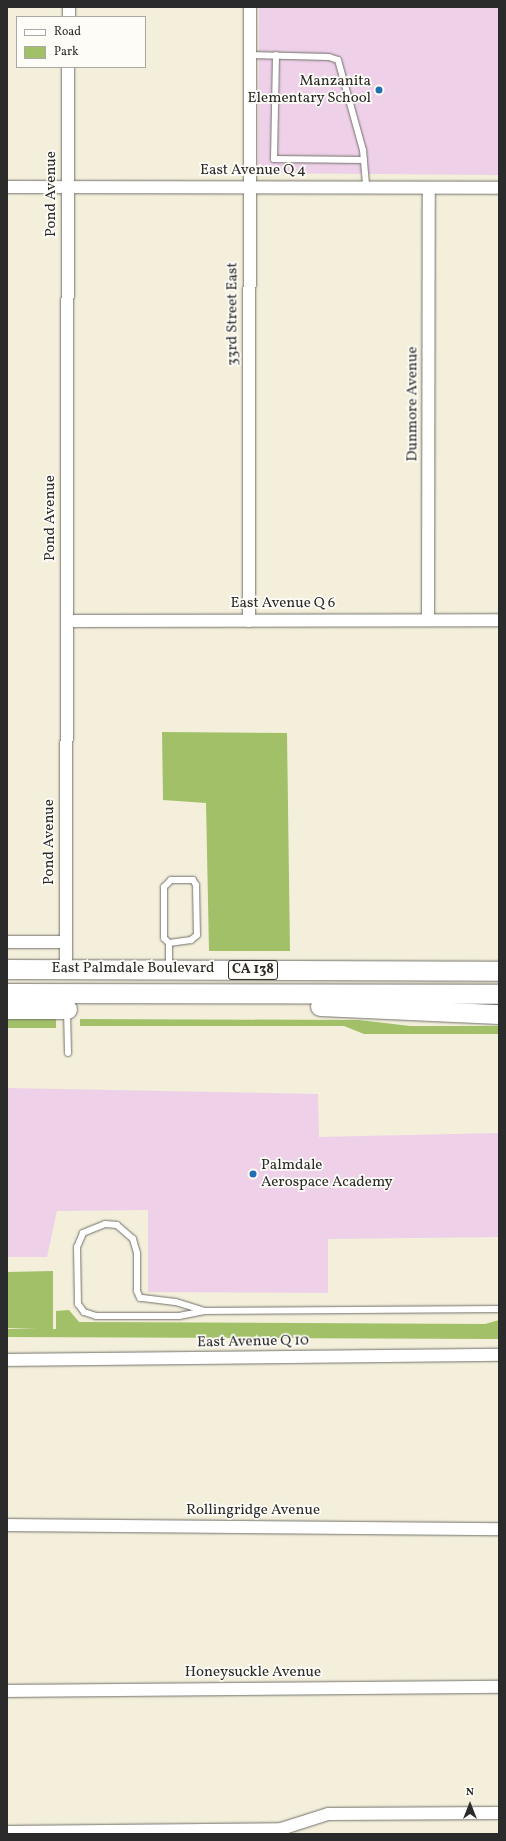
<!DOCTYPE html>
<style>
body{margin:0}
#map{position:relative;width:506px;height:1841px;overflow:hidden;background:#f3efdb;font-family:Vollkorn,serif}
div>[style]{position:absolute}
.built>*{inset:0;background:#eed0e8}
.green>*{inset:0;background:#a1c068}
.roads{filter:drop-shadow(0 0 1px #717069) drop-shadow(0 0 1px #717069)}
.service>*{height:6px;margin:-3px;padding:0 3px;transform-origin:3px;border-radius:3px;background:#fff}
.minor>*{height:12px;margin:-6px;padding:0 6px;transform-origin:6px;border-radius:6px;background:#fff}
.trunk>*{height:19px;margin:-9.5px;padding:0 9.5px;transform-origin:9.5px;border-radius:9.5px;background:#fff}
.dots>*{width:11px;height:11px;translate:-50% -50%;box-sizing:border-box;border:2px solid #fdfcf7;border-radius:50%}
span{translate:-50% -50%;white-space:nowrap;text-align:center;line-height:1.15;-webkit-text-stroke:3.5px #fdfcf7;paint-order:stroke}
.shield-label span{padding:1px 3px;background:#fdfcf7;border:1px solid;border-radius:3px;-webkit-text-stroke-width:0}
.shield-label{font-size:14px;color:#2b2b2b;font-weight:700}
.poi-label{font-size:15px;color:#2b2b2b}
.right{translate:-100% -50%;text-align:right}
.left{translate:0 -50%;text-align:left}
.street-label{font-size:15px;color:#2b2b2b}
.frame{position:absolute;inset:0;border:8px solid #2b2b2b;pointer-events:none}
.legend{position:absolute;left:16px;top:16px;width:130px;height:52px;box-sizing:border-box;background:#fdfcf7;border:1px solid #a9a8a5;margin:0;padding:5px 7px;list-style:none;font-size:12px;color:#2b2b2b}
.legend li{display:flex;align-items:center;gap:8px;height:20px}
.legend b{width:20px;border:1px solid #a9a8a5}
.north{position:absolute;left:450px;top:1785px;width:40px;height:40px;-webkit-text-stroke:3px #fdfcf7;paint-order:stroke;rotate:0deg;font-size:11px;font-weight:700;line-height:16px;text-align:center;color:#2b2b2b}
.north::after{content:'';display:block;margin:auto;width:14px;height:18px;background:#2b2b2b;clip-path:polygon(50% 0,100% 100%,50% 72%,0 100%)}
</style>
<div id="map">
<div class="built">
<div style="clip-path:polygon(259px 7px,499px 7px,499px 175px,258px 173px)"></div>
<div style="clip-path:polygon(7px 1088px,318px 1094px,319px 1137px,499px 1133px,499px 1237px,328px 1239px,328px 1293px,148px 1292px,148px 1210px,57px 1211px,47px 1257px,7px 1257px)"></div>
</div>
<div class="green">
<div style="clip-path:polygon(162px 732px,287px 733px,290px 951px,209px 951px,206px 803px,163px 800px)"></div>
<div style="clip-path:polygon(7px 1019px,56px 1019px,56px 1028px,7px 1028px)"></div>
<div style="clip-path:polygon(80px 1019px,359px 1020px,410px 1026px,499px 1026px,499px 1034px,364px 1034px,344px 1026px,80px 1026px)"></div>
<div style="clip-path:polygon(53px 1271px,53px 1329px,56px 1329px,56px 1311px,69px 1310px,79px 1322px,485px 1324px,499px 1320px,499px 1339px,7px 1337px,7px 1329px,37px 1329px,7px 1328px,7px 1272px)"></div>
</div>
<div class="roads">
<div class="service">
<div style="left:250px;top:55px;width:79px;rotate:1.5deg"></div>
<div style="left:329px;top:57px;width:9px;rotate:18deg"></div>
<div style="left:338px;top:60px;width:93px;rotate:74.5deg"></div>
<div style="left:363px;top:150px;width:38px;rotate:85deg"></div>
<div style="left:276px;top:55px;width:104px;rotate:91.1deg"></div>
<div style="left:274px;top:159px;width:90px;rotate:0.6deg"></div>
<div style="left:169px;top:968px;width:25px;rotate:-90deg"></div>
<div style="left:169px;top:943px;width:7px;rotate:-135deg"></div>
<div style="left:164px;top:938px;width:51px;rotate:-90deg"></div>
<div style="left:164px;top:887px;width:10px;rotate:-45deg"></div>
<div style="left:171px;top:880px;width:22px"></div>
<div style="left:193px;top:880px;width:6px;rotate:59deg"></div>
<div style="left:196px;top:885px;width:50px;rotate:88.9deg"></div>
<div style="left:197px;top:935px;width:8px;rotate:140deg"></div>
<div style="left:191px;top:940px;width:22px;rotate:172deg"></div>
<div style="left:67px;top:1011px;width:42px;rotate:88.6deg"></div>
<div style="left:205px;top:1311px;width:31px;rotate:-163deg"></div>
<div style="left:175px;top:1302px;width:35px;rotate:-173deg"></div>
<div style="left:140px;top:1298px;width:8px;rotate:-113deg"></div>
<div style="left:137px;top:1291px;width:38px;rotate:-90deg"></div>
<div style="left:137px;top:1253px;width:15px;rotate:-106deg"></div>
<div style="left:133px;top:1239px;width:21px;rotate:-139deg"></div>
<div style="left:117px;top:1225px;width:12px;rotate:-175deg"></div>
<div style="left:105px;top:1224px;width:24px;rotate:158deg"></div>
<div style="left:83px;top:1233px;width:15px;rotate:113deg"></div>
<div style="left:77px;top:1247px;width:57px;rotate:89deg"></div>
<div style="left:78px;top:1304px;width:10px;rotate:53deg"></div>
<div style="left:84px;top:1312px;width:13px;rotate:18deg"></div>
<div style="left:96px;top:1316px;width:83px"></div>
<div style="left:179px;top:1316px;width:26px;rotate:-11deg"></div>
<div style="left:205px;top:1311px;width:294px;rotate:-0.4deg"></div>
</div>
<div class="minor">
<div style="left:69px;top:17px;width:10px;rotate:-90deg"></div>
<div style="left:7px;top:187px;width:492px;rotate:0.1deg"></div>
<div style="left:428px;top:620px;width:432px;rotate:-89.9deg"></div>
<div style="left:67px;top:621px;width:432px;rotate:-0.1deg"></div>
<div style="left:249px;top:621px;width:614px;rotate:-89.91deg"></div>
<div style="left:7px;top:942px;width:59px"></div>
<div style="left:66px;top:969px;width:902px;rotate:-89.87deg"></div>
<div style="left:7px;top:1360px;width:492px;rotate:-0.6deg"></div>
<div style="left:7px;top:1525px;width:492px;rotate:0.5deg"></div>
<div style="left:7px;top:1691px;width:492px;rotate:-0.5deg"></div>
<div style="left:7px;top:1832px;width:274px;rotate:-0.6deg"></div>
<div style="left:281px;top:1829px;width:49px;rotate:-17.7deg"></div>
<div style="left:328px;top:1814px;width:171px;rotate:-0.3deg"></div>
</div>
<div class="trunk">
<div style="left:7px;top:969px;width:492px;rotate:0.2deg"></div>
<div style="left:7px;top:993px;width:492px;rotate:0.1deg"></div>
<div style="left:320px;top:1006px;width:179px;rotate:2.6deg"></div>
<div style="left:7px;top:1009px;width:60px"></div>
</div>
</div>
<div class="dots">
<div style="left:379px;top:90px;background:#1f6fb2"></div>
<div style="left:253px;top:1174px;background:#1f6fb2"></div>
</div>
<div class="shield-label">
<span style="left:253px;top:970px">CA 138</span>
</div>
<div class="poi-label">
<span class="right" style="left:371px;top:90px">Manzanita<br>Elementary School</span>
<span class="left" style="left:261px;top:1174px">Palmdale<br>Aerospace Academy</span>
</div>
<div class="street-label">
<span style="left:253px;top:171px">East Avenue Q 4</span>
<span style="left:52px;top:194px;rotate:-90deg">Pond Avenue</span>
<span style="left:233px;top:314px;rotate:-90deg">33rd Street East</span>
<span style="left:413px;top:404px;rotate:-90deg">Dunmore Avenue</span>
<span style="left:51px;top:518px;rotate:-90deg">Pond Avenue</span>
<span style="left:283px;top:604px">East Avenue Q 6</span>
<span style="left:50px;top:842px;rotate:-90deg">Pond Avenue</span>
<span style="left:133px;top:969px">East Palmdale Boulevard</span>
<span style="left:253px;top:1342px;rotate:-1deg">East Avenue Q 10</span>
<span style="left:253px;top:1511px">Rollingridge Avenue</span>
<span style="left:253px;top:1673px">Honeysuckle Avenue</span>
</div>
<div class="frame"></div>
<ul class="legend">
<li><b style="height:5px;background:#fff"></b>Road</li>
<li><b style="height:11px;background:#a1c068"></b>Park</li>
</ul>
<div class="north">N</div>
</div>
